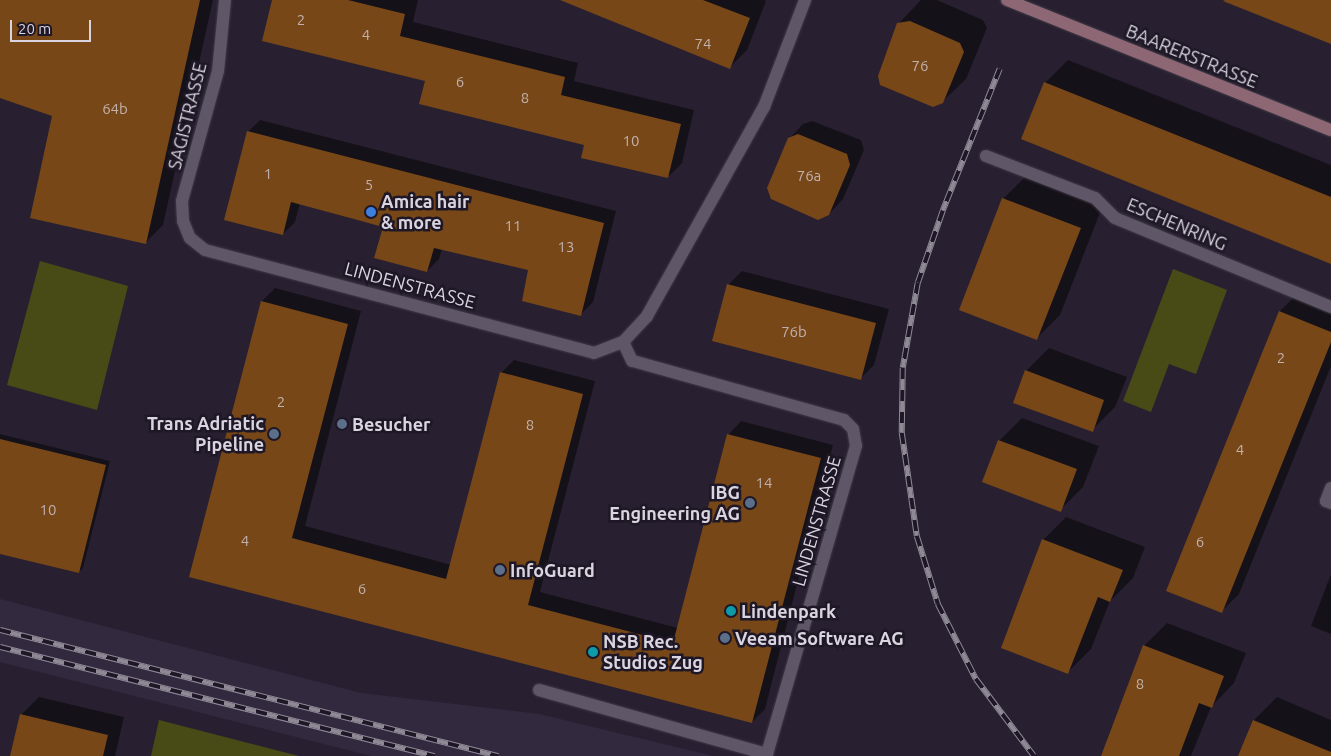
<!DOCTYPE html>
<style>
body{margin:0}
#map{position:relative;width:1331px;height:756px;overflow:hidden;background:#282030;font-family:Ubuntu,sans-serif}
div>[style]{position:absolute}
.built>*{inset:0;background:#33293e}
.green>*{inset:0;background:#484b16}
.shadow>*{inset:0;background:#0007}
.building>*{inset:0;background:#784718}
.roads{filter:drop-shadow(0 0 1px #413a47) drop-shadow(0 0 1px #413a47)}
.street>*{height:12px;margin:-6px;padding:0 6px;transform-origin:6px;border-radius:6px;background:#5f5768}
.secondary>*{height:12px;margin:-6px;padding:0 6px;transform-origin:6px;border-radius:6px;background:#8e6774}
.rail>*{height:5.5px;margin-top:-2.75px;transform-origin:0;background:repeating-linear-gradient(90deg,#1e1726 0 11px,#8f8996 0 22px);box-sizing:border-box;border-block:1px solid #8f8996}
.dots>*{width:14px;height:14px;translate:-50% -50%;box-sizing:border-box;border:2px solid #1e1726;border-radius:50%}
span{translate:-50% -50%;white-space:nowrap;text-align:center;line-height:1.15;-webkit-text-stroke:5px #1e1726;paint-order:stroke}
.number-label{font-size:15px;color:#c1b1ad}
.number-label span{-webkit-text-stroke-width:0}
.street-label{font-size:18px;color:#d9d4df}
.poi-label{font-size:18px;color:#d9d4df;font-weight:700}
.left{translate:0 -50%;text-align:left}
.right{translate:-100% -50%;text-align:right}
.scale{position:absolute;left:10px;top:20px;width:81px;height:22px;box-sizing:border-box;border:2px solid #d9d4df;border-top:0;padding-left:6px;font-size:15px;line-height:18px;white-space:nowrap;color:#d9d4df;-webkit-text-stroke:4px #1e1726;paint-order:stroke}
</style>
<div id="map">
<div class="built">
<div style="clip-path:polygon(0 599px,361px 693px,539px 714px,713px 756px,371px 756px,0 662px)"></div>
</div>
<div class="green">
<div style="clip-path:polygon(40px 261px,128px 286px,97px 410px,7px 385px)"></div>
<div style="clip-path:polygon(1173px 269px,1227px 290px,1196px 374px,1169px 364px,1151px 412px,1123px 401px)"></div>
<div style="clip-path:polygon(159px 720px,299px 756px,151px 756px)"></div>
</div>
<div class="shadow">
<div style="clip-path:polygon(0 0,213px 0,163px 225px,146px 242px,54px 115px,0 96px)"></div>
<div style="clip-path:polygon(273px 0,418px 0,413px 22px,578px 63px,574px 81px,694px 110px,682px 163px,668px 177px,427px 80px)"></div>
<div style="clip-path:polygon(574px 0,764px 0,766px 1px,747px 50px,730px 67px)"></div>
<div style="clip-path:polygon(921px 0,937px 0,983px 20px,987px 28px,966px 79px,942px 102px,898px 24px)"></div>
<div style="clip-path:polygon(1068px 60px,1331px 165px,1331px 262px,1045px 83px)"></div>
<div style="clip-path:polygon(260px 120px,616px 211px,593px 302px,581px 314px,529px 269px,442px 249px,439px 259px,427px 271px,384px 226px,300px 203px,295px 222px,283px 234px,248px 132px)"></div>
<div style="clip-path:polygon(812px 121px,861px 140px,864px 150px,843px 199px,829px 214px,789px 139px,803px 124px)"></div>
<div style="clip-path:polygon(1026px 176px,1103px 205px,1060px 315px,1037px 338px,1003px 199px)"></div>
<div style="clip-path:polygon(742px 271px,889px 309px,874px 365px,860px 379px,728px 285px)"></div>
<div style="clip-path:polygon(275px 288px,361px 311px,305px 526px,452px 565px,501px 373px,514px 360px,595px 381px,540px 592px,678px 628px,729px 434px,741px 421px,833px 445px,765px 709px,752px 722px,191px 576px,262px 301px)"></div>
<div style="clip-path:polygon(1297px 294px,1331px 308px,1331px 366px,1239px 594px,1221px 612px,1280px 311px)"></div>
<div style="clip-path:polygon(1049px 348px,1127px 377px,1115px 407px,1092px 430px,1026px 371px)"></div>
<div style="clip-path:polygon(1022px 418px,1099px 446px,1083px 487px,1060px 510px,999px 441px)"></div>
<div style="clip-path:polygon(0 434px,110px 461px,83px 568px,79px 572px,0 552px)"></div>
<div style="clip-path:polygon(1066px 517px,1145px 547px,1133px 578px,1110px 601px,1091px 649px,1068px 672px,1043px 540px)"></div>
<div style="clip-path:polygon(1331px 574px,1331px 634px,1311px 626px)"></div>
<div style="clip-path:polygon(1167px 623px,1246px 653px,1234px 683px,1211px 707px,1191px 756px,1112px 756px,1144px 646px)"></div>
<div style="clip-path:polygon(39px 697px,124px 717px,115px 756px,11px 756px,21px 715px)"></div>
<div style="clip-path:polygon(1277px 697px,1331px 720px,1331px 756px,1239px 756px,1254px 720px)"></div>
</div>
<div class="building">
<div style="clip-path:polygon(0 0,200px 0,146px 244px,30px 218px,52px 116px,0 98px)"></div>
<div style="clip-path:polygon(272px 0,348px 0,405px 14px,400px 36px,565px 77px,561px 95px,681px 124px,668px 178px,581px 158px,584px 145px,419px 104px,425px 81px,262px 41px)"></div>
<div style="clip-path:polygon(560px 0,703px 0,750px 18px,730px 69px)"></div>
<div style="clip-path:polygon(1225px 0,1331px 0,1331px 44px,1223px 1px)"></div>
<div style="clip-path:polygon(910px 21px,960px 43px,964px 52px,943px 103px,933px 107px,880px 85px,878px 76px,897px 23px)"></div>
<div style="clip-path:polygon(1044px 82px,1331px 197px,1331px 264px,1021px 139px)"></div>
<div style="clip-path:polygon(247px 131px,604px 223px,581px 316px,522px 301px,528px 270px,434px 248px,427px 272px,374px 258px,383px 227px,354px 219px,291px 202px,283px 235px,224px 220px)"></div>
<div style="clip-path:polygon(798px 134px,847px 154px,850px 165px,829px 215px,818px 220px,771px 199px,767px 188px,788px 138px)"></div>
<div style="clip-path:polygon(1002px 198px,1081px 228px,1037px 340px,959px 310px)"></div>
<div style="clip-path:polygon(727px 284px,876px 323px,861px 380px,712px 341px)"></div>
<div style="clip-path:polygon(261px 301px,348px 324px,292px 538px,446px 579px,500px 372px,583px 394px,528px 605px,673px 643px,727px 434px,821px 458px,752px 723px,189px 577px)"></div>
<div style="clip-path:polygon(1279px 311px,1331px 332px,1331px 342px,1222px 613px,1166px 591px)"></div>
<div style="clip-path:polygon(1025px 370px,1104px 400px,1093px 432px,1013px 403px)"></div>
<div style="clip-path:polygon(0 439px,106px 465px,79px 573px,0 554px)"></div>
<div style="clip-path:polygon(998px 440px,1077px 469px,1061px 512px,982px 482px)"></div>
<div style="clip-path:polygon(1042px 539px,1123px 570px,1110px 602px,1098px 597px,1068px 674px,1001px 648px)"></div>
<div style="clip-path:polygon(1143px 645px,1224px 676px,1212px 708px,1199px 703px,1179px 756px,1101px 756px)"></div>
<div style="clip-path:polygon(20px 714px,108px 735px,103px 756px,10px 756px)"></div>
<div style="clip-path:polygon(1253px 720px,1331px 752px,1331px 756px,1238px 756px)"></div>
</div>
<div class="roads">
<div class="street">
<div style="left:225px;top:0;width:71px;rotate:95.6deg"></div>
<div style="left:218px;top:71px;width:135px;rotate:105.5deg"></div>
<div style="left:182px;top:201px;width:20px;rotate:87deg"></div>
<div style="left:183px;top:221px;width:18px;rotate:68deg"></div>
<div style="left:190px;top:238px;width:19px;rotate:39deg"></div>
<div style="left:205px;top:250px;width:402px;rotate:14.8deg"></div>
<div style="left:594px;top:353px;width:31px;rotate:-21deg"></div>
<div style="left:986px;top:156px;width:117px;rotate:21.1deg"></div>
<div style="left:1095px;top:198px;width:28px;rotate:45deg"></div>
<div style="left:1115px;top:218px;width:234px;rotate:22.4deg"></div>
<div style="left:1331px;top:488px;width:14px;rotate:111deg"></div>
<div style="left:1326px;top:501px;width:5px;rotate:22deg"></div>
<div style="left:539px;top:690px;width:237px;rotate:15.7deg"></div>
<div style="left:767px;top:754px;width:321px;rotate:-73.9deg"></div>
<div style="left:856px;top:446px;width:17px;rotate:-100deg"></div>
<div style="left:853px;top:429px;width:13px;rotate:-135deg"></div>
<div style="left:844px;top:420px;width:220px;rotate:-164.4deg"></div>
<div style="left:632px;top:361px;width:21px;rotate:-115deg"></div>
<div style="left:623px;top:342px;width:35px;rotate:-47deg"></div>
<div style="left:647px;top:316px;width:240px;rotate:-60.8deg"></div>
<div style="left:764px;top:107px;width:115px;rotate:-69deg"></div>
</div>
<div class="secondary">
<div style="left:1007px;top:0;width:349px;rotate:21.9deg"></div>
</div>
</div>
<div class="rail">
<div style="left:1000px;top:69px;width:153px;rotate:111.9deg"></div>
<div style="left:943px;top:211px;width:76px;rotate:109.1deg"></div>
<div style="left:918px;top:283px;width:86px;rotate:100deg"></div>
<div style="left:903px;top:368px;width:65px;rotate:90.9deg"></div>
<div style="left:902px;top:433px;width:104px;rotate:81.7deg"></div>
<div style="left:917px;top:536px;width:71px;rotate:72.8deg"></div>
<div style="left:938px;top:604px;width:84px;rotate:63.1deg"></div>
<div style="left:976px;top:679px;width:96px;rotate:53deg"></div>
<div style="left:0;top:630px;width:514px;rotate:14.2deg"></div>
<div style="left:0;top:647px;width:448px;rotate:14.1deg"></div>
</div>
<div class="dots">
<div style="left:371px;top:212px;background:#3f7fe0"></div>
<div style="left:342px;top:424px;background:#5c6f8a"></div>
<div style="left:274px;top:434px;background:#5c6f8a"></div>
<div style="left:750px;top:503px;background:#5c6f8a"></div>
<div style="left:500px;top:570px;background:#5c6f8a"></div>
<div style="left:731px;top:611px;background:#0f9aa8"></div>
<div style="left:725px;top:638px;background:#5c6f8a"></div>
<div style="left:593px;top:652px;background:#0f9aa8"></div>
</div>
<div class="number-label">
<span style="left:301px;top:20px">2</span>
<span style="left:366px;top:35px">4</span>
<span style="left:703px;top:44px">74</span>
<span style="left:920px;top:66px">76</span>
<span style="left:460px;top:82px">6</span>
<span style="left:525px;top:98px">8</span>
<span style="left:115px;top:109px">64b</span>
<span style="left:631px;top:141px">10</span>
<span style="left:268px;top:174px">1</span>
<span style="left:809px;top:176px">76a</span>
<span style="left:369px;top:185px">5</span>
<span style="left:513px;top:226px">11</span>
<span style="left:566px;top:247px">13</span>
<span style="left:794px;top:332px">76b</span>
<span style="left:1281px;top:358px">2</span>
<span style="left:281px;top:402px">2</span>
<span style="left:530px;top:425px">8</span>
<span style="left:1240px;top:450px">4</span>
<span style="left:764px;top:483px">14</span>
<span style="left:48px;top:510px">10</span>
<span style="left:245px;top:541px">4</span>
<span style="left:1200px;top:542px">6</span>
<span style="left:362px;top:589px">6</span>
<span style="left:1140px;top:684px">8</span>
</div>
<div class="street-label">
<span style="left:1192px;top:56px;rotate:22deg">BAARERSTRASSE</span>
<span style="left:187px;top:116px;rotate:-76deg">SAGISTRASSE</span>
<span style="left:1177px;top:224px;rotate:23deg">ESCHENRING</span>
<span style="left:410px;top:285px;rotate:15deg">LINDENSTRASSE</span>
<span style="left:816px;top:521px;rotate:-74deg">LINDENSTRASSE</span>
</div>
<div class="poi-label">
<span class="left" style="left:381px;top:212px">Amica hair<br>&amp; more</span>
<span class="right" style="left:264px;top:434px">Trans Adriatic<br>Pipeline</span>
<span class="left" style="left:352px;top:424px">Besucher</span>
<span class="right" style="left:740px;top:503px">IBG<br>Engineering AG</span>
<span class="left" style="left:510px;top:570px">InfoGuard</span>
<span class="left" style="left:741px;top:611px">Lindenpark</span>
<span class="left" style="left:735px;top:638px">Veeam Software AG</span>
<span class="left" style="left:603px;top:652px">NSB Rec.<br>Studios Zug</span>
</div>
<div class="scale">20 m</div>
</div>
